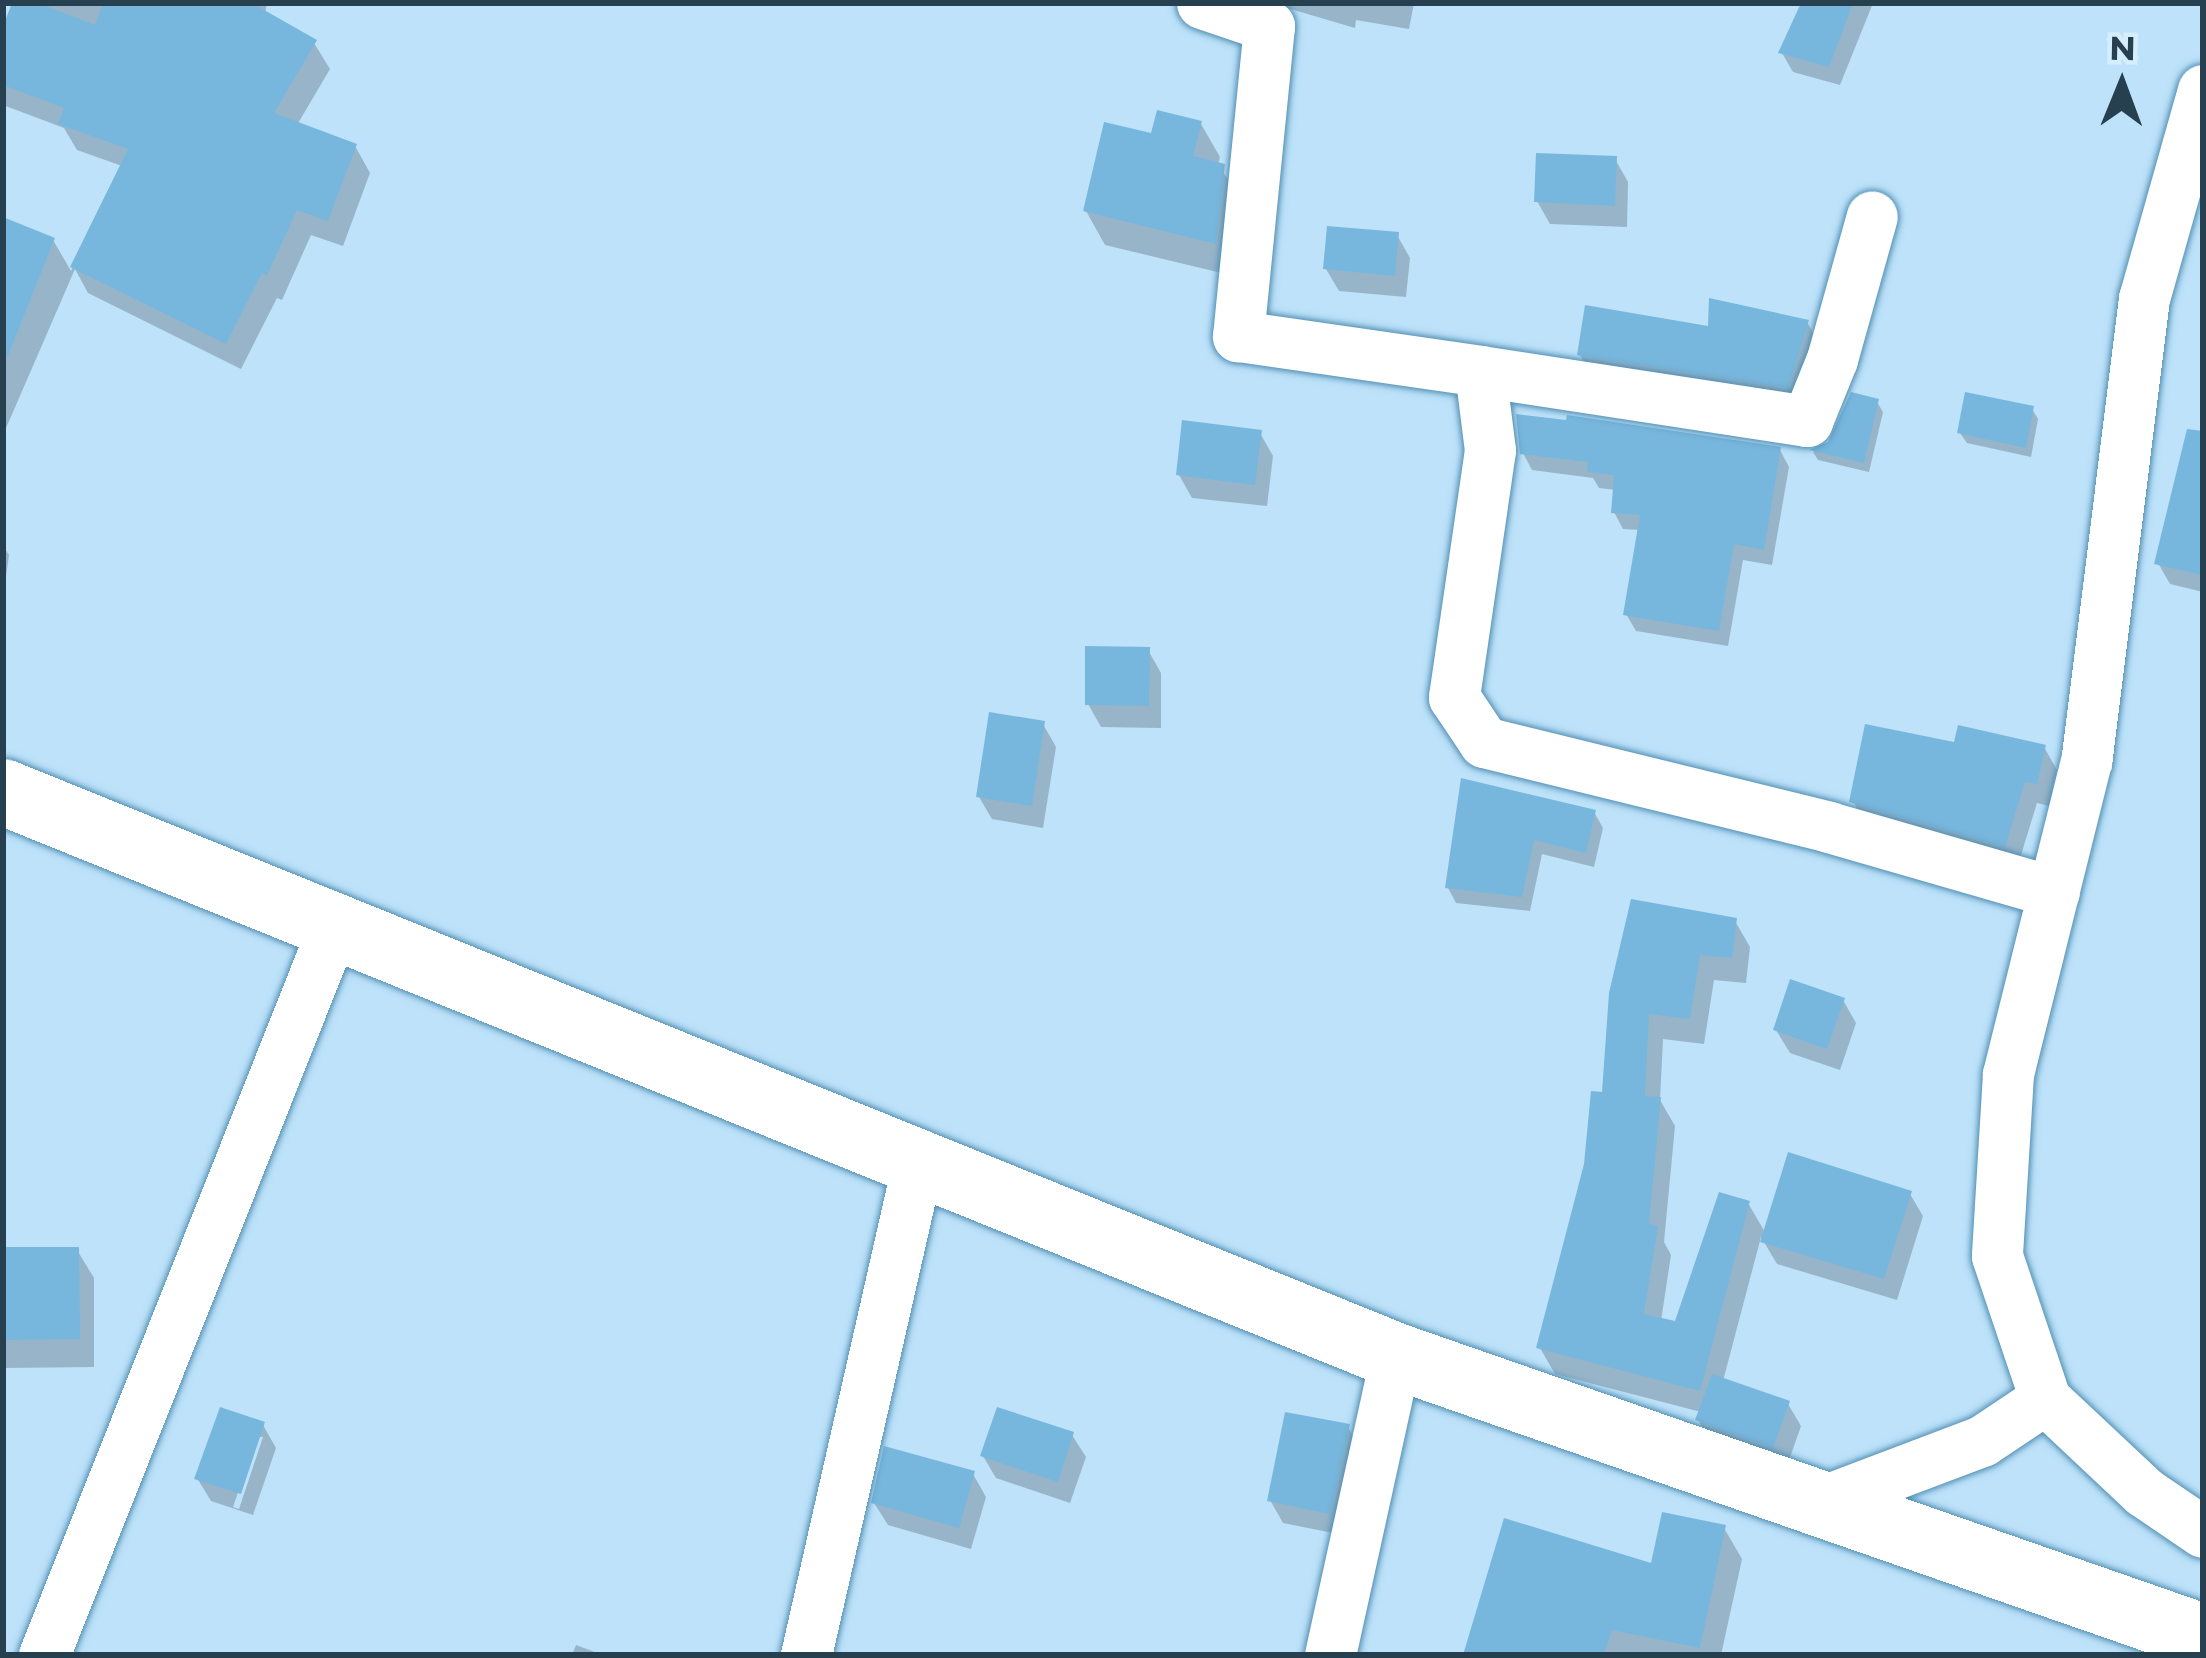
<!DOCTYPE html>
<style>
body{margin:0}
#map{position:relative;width:2206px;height:1658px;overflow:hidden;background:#bde2fa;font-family:Montserrat,sans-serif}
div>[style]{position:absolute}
.shadow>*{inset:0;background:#0003}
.building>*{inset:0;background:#78b7dd}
.roads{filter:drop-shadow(0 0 3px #518fb4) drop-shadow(0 0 3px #518fb4)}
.minor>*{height:51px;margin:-25.5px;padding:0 25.5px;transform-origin:25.5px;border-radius:25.5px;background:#fff}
.secondary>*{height:66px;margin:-33px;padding:0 33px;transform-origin:33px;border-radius:33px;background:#fff}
span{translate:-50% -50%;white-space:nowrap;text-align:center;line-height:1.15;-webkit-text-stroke:9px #d5edfd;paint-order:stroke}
.frame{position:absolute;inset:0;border:6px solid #264050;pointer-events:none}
.north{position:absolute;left:2062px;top:24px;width:120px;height:120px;-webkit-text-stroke:9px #d5edfd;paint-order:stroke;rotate:1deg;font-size:33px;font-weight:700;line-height:48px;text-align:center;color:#264050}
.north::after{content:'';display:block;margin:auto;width:42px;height:54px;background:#264050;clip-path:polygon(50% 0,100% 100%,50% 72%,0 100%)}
</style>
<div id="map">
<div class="shadow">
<div style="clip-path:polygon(13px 3px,267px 3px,265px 14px,314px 43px,330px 69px,297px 125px,355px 146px,370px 173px,343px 246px,311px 235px,282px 300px,277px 298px,241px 369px,88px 293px,75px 269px,3px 435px,3px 220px,53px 240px,71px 271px,122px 166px,77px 150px,64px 128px,3px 105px,3px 35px)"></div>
<div style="clip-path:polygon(1270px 3px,1414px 3px,1409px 29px,1356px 20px,1355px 28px)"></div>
<div style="clip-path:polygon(1804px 3px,1873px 3px,1840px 85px,1793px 72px,1782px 53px)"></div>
<div style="clip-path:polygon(1201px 124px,1220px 157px,1218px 165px,1243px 200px,1234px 276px,1105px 245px,1086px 211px,1153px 137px)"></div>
<div style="clip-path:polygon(1615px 159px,1628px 182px,1627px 227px,1550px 224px,1537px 201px)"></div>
<div style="clip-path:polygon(1397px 235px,1410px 258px,1406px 297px,1339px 291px,1326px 269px)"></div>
<div style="clip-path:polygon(1807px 322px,1817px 340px,1798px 405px,1590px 373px,1580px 355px,1711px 329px)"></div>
<div style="clip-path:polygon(1877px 402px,1883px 412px,1869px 472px,1818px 460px,1813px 452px,1830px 445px)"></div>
<div style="clip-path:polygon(2032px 409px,2038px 419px,2031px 457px,1967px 443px,1960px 433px)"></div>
<div style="clip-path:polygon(1260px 433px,1273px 456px,1267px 506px,1192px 498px,1179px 475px)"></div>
<div style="clip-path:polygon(1780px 450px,1789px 467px,1772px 565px,1743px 560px,1728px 646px,1636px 631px,1626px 614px,1641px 530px,1623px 529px,1614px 512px,1616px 490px,1599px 488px,1593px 478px,1532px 470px,1523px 453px)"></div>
<div style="clip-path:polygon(2203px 466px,2203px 592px,2170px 584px,2158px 563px)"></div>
<div style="clip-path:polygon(3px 546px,9px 555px,3px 597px)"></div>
<div style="clip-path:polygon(1148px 650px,1161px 673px,1161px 728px,1101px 727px,1088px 704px)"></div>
<div style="clip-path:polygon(1043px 724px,1056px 747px,1043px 828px,992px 819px,979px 797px)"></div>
<div style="clip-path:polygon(1957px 746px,2044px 747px,2057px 770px,2049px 806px,2037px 803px,2017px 868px,1866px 824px,1853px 801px)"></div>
<div style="clip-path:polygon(1463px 782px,1594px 812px,1603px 828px,1594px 867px,1542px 854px,1530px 911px,1456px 903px,1448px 888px)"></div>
<div style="clip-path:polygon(1735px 921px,1750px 947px,1746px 983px,1714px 980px,1704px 1044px,1663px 1039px,1660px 1100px,1675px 1126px,1664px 1242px,1671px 1255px,1661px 1321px,1677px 1325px,1748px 1203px,1766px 1234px,1910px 1194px,1923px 1216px,1897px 1300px,1777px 1264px,1761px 1237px,1723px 1381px,1788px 1404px,1801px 1426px,1786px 1469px,1712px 1443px,1698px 1420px,1701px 1412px,1555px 1374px,1540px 1348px,1605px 1095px,1612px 993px)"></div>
<div style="clip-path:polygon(1843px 1000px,1856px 1023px,1840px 1070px,1790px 1053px,1776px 1030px)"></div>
<div style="clip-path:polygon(3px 1250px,77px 1250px,94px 1278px,94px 1367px,3px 1368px)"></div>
<div style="clip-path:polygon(evenodd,263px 1425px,276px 1448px,253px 1515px,211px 1501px,197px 1478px,263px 1425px,257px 1437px,263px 1437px,239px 1509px,233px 1507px,257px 1437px)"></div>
<div style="clip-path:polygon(1348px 1427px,1361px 1450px,1343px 1535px,1283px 1523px,1270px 1500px)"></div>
<div style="clip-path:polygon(1072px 1435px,1086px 1457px,1070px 1503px,996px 1478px,983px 1456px)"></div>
<div style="clip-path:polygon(973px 1474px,986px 1497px,971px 1549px,888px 1525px,874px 1503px)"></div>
<div style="clip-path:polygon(1724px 1528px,1742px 1559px,1721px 1655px,1466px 1655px)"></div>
<div style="clip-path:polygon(576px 1645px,603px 1655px,572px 1655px)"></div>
</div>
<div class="building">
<div style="clip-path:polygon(12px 3px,38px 3px,95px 25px,103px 3px,252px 3px,317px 40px,274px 113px,357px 144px,328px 221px,297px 210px,267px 275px,262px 273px,226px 344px,70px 267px,128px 149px,58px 124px,64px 108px,3px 85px,3px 26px)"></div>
<div style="clip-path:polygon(1801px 3px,1853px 3px,1829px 67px,1778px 53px)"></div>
<div style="clip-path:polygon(1157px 110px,1202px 121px,1193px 156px,1225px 164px,1216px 244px,1083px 211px,1104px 122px,1151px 133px)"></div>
<div style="clip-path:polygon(1536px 153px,1617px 156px,1615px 206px,1534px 202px)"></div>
<div style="clip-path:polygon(3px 217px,55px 238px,5px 363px,3px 363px)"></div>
<div style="clip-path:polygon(1327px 226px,1399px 232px,1395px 276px,1323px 269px)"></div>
<div style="clip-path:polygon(1709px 298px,1809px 320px,1788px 388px,1577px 355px,1585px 305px,1708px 326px)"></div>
<div style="clip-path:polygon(1851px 392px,1879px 399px,1864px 463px,1809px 450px,1828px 442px)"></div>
<div style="clip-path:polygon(1965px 392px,2034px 406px,2026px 448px,1957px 433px)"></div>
<div style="clip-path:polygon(1516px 414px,1566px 420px,1567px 415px,1781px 447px,1764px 550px,1734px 544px,1719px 631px,1623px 615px,1640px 515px,1611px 513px,1614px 475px,1587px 472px,1588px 462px,1520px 454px)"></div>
<div style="clip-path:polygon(1182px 420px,1262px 430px,1255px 485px,1176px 475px)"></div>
<div style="clip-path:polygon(2187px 429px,2203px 431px,2203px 575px,2154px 564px)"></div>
<div style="clip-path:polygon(1085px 646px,1150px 647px,1149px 706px,1085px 705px)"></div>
<div style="clip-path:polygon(989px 712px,1045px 721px,1032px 806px,976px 797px)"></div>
<div style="clip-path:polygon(1865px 724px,1954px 742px,1958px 725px,2046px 745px,2037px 784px,2025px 782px,2005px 847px,1849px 802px)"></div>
<div style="clip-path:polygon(1461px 778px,1596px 810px,1586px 853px,1534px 840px,1522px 897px,1445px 888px)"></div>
<div style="clip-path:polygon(1631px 899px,1737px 918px,1732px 958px,1700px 955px,1690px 1019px,1649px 1014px,1645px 1096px,1661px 1097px,1649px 1224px,1658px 1226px,1644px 1314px,1675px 1321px,1719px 1192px,1750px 1201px,1700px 1391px,1536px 1348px,1584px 1164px,1591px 1091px,1602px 1092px,1609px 993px)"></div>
<div style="clip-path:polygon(1790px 979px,1845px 998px,1827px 1049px,1773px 1030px)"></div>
<div style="clip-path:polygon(1788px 1152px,1912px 1191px,1884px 1279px,1760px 1242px)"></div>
<div style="clip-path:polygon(3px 1247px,79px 1247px,80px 1339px,3px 1340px)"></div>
<div style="clip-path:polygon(1712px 1374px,1790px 1401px,1773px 1448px,1695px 1420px)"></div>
<div style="clip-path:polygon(220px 1407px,265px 1422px,241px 1494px,194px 1479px)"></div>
<div style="clip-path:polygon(997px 1407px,1074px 1432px,1058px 1482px,980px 1456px)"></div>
<div style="clip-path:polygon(1285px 1412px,1350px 1424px,1330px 1514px,1267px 1501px)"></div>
<div style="clip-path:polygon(884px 1446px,975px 1471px,959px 1528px,871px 1503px)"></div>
<div style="clip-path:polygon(1662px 1512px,1726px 1525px,1700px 1648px,1612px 1630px,1604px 1655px,1463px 1655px,1504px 1518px,1651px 1563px)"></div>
</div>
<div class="roads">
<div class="minor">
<div style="left:1202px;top:3px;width:71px;rotate:18.9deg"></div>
<div style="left:1269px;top:26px;width:312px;rotate:95.7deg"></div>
<div style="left:1238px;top:336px;width:245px;rotate:8.2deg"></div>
<div style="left:1480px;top:371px;width:80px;rotate:82.8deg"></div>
<div style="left:1490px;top:450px;width:250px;rotate:98.3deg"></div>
<div style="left:1454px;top:697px;width:54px;rotate:56.3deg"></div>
<div style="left:1484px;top:742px;width:355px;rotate:13.8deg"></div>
<div style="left:1829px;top:827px;width:234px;rotate:16.1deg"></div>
<div style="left:2203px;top:90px;width:216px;rotate:105.8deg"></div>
<div style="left:2144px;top:298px;width:467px;rotate:97.1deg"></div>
<div style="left:2086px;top:761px;width:323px;rotate:104deg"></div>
<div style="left:2008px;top:1074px;width:182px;rotate:93.5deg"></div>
<div style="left:1997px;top:1256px;width:151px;rotate:71.4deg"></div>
<div style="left:2045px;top:1399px;width:136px;rotate:43.2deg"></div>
<div style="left:2144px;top:1492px;width:71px;rotate:34.1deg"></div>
<div style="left:1480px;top:371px;width:331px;rotate:8.7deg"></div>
<div style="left:1807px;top:421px;width:67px;rotate:-68deg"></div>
<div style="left:1832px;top:359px;width:148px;rotate:-74.4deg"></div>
<div style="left:1823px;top:1501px;width:170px;rotate:-20.7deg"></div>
<div style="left:1982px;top:1441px;width:76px;rotate:-33.7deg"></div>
<div style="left:44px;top:1655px;width:785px;rotate:-68.31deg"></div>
<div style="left:806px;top:1655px;width:506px;rotate:-77.2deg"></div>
<div style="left:1330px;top:1655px;width:306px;rotate:-77.6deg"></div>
</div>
<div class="secondary">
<div style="left:3px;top:792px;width:1503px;rotate:22.04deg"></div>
<div style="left:1396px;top:1356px;width:855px;rotate:19.2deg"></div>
</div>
</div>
<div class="frame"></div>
<div class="north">N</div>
</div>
